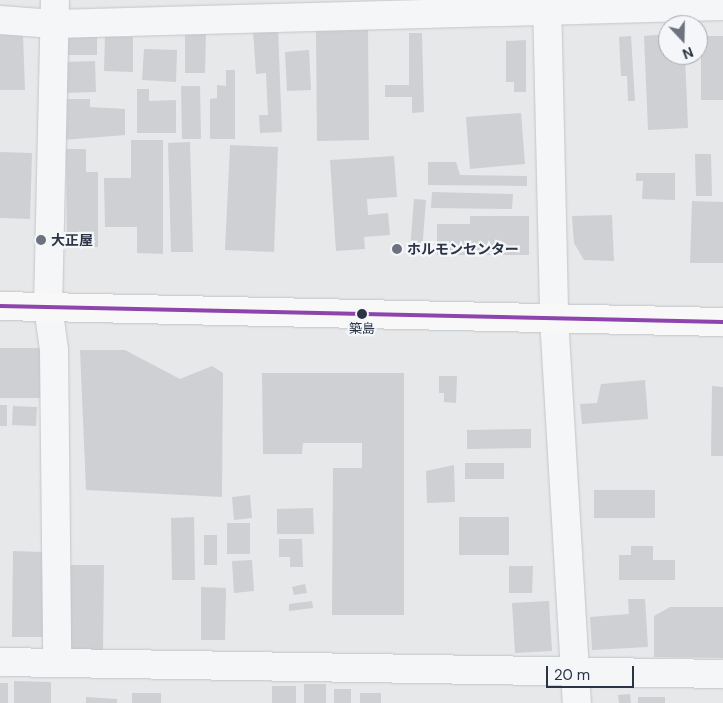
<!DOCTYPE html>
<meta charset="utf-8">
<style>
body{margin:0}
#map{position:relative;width:723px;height:703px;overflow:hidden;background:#e6e8ea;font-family:"DM Sans","Noto Sans JP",sans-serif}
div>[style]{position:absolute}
.building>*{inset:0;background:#ced0d3}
.roads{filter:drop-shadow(0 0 1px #c4c6c8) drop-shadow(0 0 1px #c4c6c8)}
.minor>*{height:28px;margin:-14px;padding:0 14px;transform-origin:14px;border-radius:14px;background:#f5f6f7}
.tertiary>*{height:28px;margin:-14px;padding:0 14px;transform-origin:14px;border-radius:14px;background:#f5f6f7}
.primary>*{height:28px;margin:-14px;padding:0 14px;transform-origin:14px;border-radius:14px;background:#f8f8f8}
.bus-1>*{height:4px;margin:-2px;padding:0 2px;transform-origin:2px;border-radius:2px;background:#8e44ad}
.dots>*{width:14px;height:14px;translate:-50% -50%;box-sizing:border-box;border:2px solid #f4f6f9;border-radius:50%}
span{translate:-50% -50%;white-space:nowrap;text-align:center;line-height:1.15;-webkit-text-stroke:4.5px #f4f6f9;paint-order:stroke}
.bus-label{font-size:13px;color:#2b3445}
.poi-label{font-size:14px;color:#2b3445;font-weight:700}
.left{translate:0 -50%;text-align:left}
.north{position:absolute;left:658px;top:15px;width:50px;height:50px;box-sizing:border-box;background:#f4f6f9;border:1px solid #a4a8b1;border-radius:50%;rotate:159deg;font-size:14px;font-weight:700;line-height:20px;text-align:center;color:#2b3445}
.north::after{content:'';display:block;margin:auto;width:18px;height:22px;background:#6c737f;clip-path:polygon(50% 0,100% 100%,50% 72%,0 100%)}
.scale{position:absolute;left:546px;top:666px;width:88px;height:22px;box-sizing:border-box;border:2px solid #2b3445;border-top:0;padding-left:6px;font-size:15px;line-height:18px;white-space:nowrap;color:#2b3445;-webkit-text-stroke:4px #f4f6f9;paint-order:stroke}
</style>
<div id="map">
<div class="building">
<div style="clip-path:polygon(278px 28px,282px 132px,260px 133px,259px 115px,268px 115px,266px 73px,256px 74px,253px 30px)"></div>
<div style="clip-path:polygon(368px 30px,369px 140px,317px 141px,316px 31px)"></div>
<div style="clip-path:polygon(409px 33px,422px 33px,424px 112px,412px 113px,412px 97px,385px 97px,385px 85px,409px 85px)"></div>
<div style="clip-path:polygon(0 34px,23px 35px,25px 90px,0 90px)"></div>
<div style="clip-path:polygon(63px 34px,97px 34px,97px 55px,63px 55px)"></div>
<div style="clip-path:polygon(185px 34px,206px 34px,205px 73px,185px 73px)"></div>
<div style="clip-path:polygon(668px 34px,668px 55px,685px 55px,688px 128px,648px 130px,644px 36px)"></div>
<div style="clip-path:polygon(105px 36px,133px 37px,133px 72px,104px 71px)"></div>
<div style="clip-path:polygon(631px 36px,635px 101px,628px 101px,627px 76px,621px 76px,619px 37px)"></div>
<div style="clip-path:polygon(701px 36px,723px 36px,723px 100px,701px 100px)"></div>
<div style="clip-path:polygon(526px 40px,526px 92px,514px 92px,514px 82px,506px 82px,506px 41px)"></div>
<div style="clip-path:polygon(144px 49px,177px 50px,176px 82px,142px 80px)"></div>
<div style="clip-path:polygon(309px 50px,311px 90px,287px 91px,285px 52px)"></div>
<div style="clip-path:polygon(95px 61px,96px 92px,63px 93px,63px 62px)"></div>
<div style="clip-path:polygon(226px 70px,235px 70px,235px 139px,210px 139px,210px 99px,217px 98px,217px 85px,226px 86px)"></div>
<div style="clip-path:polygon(181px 86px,200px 86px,201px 139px,182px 139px)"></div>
<div style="clip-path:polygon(137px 89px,149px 89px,149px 101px,176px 100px,176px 133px,137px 133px)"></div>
<div style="clip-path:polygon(63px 99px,90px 99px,90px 107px,125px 109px,125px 135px,63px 140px)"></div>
<div style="clip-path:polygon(521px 113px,525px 164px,470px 169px,466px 117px)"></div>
<div style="clip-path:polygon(131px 140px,163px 140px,163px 254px,137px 253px,137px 227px,105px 227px,104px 178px,131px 178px)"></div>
<div style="clip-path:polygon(190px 142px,193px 252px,171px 252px,168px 143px)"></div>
<div style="clip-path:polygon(230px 145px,278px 147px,274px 252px,225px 250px)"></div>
<div style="clip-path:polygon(66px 149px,86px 149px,86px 172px,98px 172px,98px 247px,67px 247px)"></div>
<div style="clip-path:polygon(0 152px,32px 153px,30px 219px,0 218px)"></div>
<div style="clip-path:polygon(695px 154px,711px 154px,712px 196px,696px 196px)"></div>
<div style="clip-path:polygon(394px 156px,397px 197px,367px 199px,368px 215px,388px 213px,390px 235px,364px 237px,365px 249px,336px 251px,330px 160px)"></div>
<div style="clip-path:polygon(428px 162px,456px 162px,460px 175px,527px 176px,527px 186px,428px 185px)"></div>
<div style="clip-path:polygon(636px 173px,675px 173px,675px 200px,642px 199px,643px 181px,636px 181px)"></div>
<div style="clip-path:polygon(432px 192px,513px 194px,512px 209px,431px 208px)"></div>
<div style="clip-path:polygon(414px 199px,426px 200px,422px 251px,410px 251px)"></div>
<div style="clip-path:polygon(692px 201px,723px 202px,723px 263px,690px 263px)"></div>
<div style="clip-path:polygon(612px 215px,614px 261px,584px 260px,574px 243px,572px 216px)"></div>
<div style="clip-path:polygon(470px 216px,529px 216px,529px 255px,437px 255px,437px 224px,470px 224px)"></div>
<div style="clip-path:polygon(0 348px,44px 348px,43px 398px,0 398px)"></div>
<div style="clip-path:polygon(80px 350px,125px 350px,180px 379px,212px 366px,223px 373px,222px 497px,86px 490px)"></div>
<div style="clip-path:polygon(262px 373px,404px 373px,404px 615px,332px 615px,333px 468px,362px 468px,362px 443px,303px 443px,302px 454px,263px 454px)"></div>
<div style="clip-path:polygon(439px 376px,457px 376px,456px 403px,444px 402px,444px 393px,439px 393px)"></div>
<div style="clip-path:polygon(645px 380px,648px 419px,582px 424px,580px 404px,597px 403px,601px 384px)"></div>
<div style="clip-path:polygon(712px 386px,723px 387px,723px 456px,711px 456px)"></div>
<div style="clip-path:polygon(0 405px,7px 405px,7px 426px,0 426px)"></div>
<div style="clip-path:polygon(13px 406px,37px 407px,36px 426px,12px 425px)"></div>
<div style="clip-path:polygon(531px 429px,531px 448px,467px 449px,467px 430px)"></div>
<div style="clip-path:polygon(465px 463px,504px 463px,504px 479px,465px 479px)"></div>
<div style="clip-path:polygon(454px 465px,455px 502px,427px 503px,426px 471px)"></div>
<div style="clip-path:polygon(594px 490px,655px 490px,655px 518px,594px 518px)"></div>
<div style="clip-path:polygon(250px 495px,252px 518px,234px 520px,232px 497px)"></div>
<div style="clip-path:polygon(313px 508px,314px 534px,277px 534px,277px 509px)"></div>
<div style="clip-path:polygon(194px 517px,195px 580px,172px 580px,171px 518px)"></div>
<div style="clip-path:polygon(459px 517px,509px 517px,509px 555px,459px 555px)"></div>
<div style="clip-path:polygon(227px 523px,250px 523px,250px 554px,227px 554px)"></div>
<div style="clip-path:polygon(204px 535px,217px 535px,217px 565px,204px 565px)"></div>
<div style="clip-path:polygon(279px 539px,302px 539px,303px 567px,290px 567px,290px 557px,279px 557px)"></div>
<div style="clip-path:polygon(631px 546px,653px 546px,653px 560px,675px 560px,675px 580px,619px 580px,619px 555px,631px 555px)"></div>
<div style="clip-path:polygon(13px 551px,44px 552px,43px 637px,12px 637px)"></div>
<div style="clip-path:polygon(252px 560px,254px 591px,234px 593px,232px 561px)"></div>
<div style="clip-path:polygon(65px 565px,104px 565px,103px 650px,64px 649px)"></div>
<div style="clip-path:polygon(509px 566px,533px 566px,532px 593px,509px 593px)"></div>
<div style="clip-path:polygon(305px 584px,307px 593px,294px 595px,292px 587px)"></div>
<div style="clip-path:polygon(201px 587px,226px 588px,225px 640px,201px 640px)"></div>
<div style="clip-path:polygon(628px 599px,645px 599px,648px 647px,592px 650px,590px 617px,629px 614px)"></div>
<div style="clip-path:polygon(312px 601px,313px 608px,289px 611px,289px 604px)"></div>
<div style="clip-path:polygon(549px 601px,552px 651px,515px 653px,512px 603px)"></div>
<div style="clip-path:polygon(670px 607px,723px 607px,723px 658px,654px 657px,654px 616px)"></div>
<div style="clip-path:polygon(14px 681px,51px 682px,51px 703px,14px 703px)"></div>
<div style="clip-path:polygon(0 683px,8px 683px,8px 703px,0 703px)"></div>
<div style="clip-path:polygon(304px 684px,326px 684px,326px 703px,304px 703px)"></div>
<div style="clip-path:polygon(272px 686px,296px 686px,296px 703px,272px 703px)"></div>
<div style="clip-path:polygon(334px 689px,351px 689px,351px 703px,334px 703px)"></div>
<div style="clip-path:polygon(132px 693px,161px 693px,161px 703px,132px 703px)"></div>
<div style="clip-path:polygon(360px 693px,381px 693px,381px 703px,360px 703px)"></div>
<div style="clip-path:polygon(630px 694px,631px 703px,619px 703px,618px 695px)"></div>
<div style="clip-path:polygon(86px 697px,117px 699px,117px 703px,86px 703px)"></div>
<div style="clip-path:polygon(638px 697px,665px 697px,665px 703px,638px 703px)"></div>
</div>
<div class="roads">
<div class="minor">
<div style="left:55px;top:0;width:306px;rotate:91.3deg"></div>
<div style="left:48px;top:306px;width:44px;rotate:82.2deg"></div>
<div style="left:54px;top:350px;width:312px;rotate:89.4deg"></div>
<div style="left:547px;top:0;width:318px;rotate:88.7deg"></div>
<div style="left:554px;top:318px;width:386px;rotate:86.6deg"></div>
</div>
<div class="tertiary">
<div style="left:0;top:20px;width:54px;rotate:4.2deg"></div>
<div style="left:54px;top:24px;width:669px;rotate:-1.54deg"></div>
<div style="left:0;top:662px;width:723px;rotate:0.95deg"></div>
</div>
<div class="primary">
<div style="left:0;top:306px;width:723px;rotate:1.27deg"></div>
</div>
</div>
<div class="bus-1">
<div style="left:0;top:306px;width:723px;rotate:1.27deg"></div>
</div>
<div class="dots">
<div style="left:41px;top:240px;background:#6c737f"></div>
<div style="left:397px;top:249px;background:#6c737f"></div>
<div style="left:362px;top:314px;background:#2b3445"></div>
</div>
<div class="bus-label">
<span style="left:362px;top:329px">築島</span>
</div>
<div class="poi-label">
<span class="left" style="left:51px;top:240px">大正屋</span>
<span class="left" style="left:407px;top:249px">ホルモンセンター</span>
</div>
<div class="north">N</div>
<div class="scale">20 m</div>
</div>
